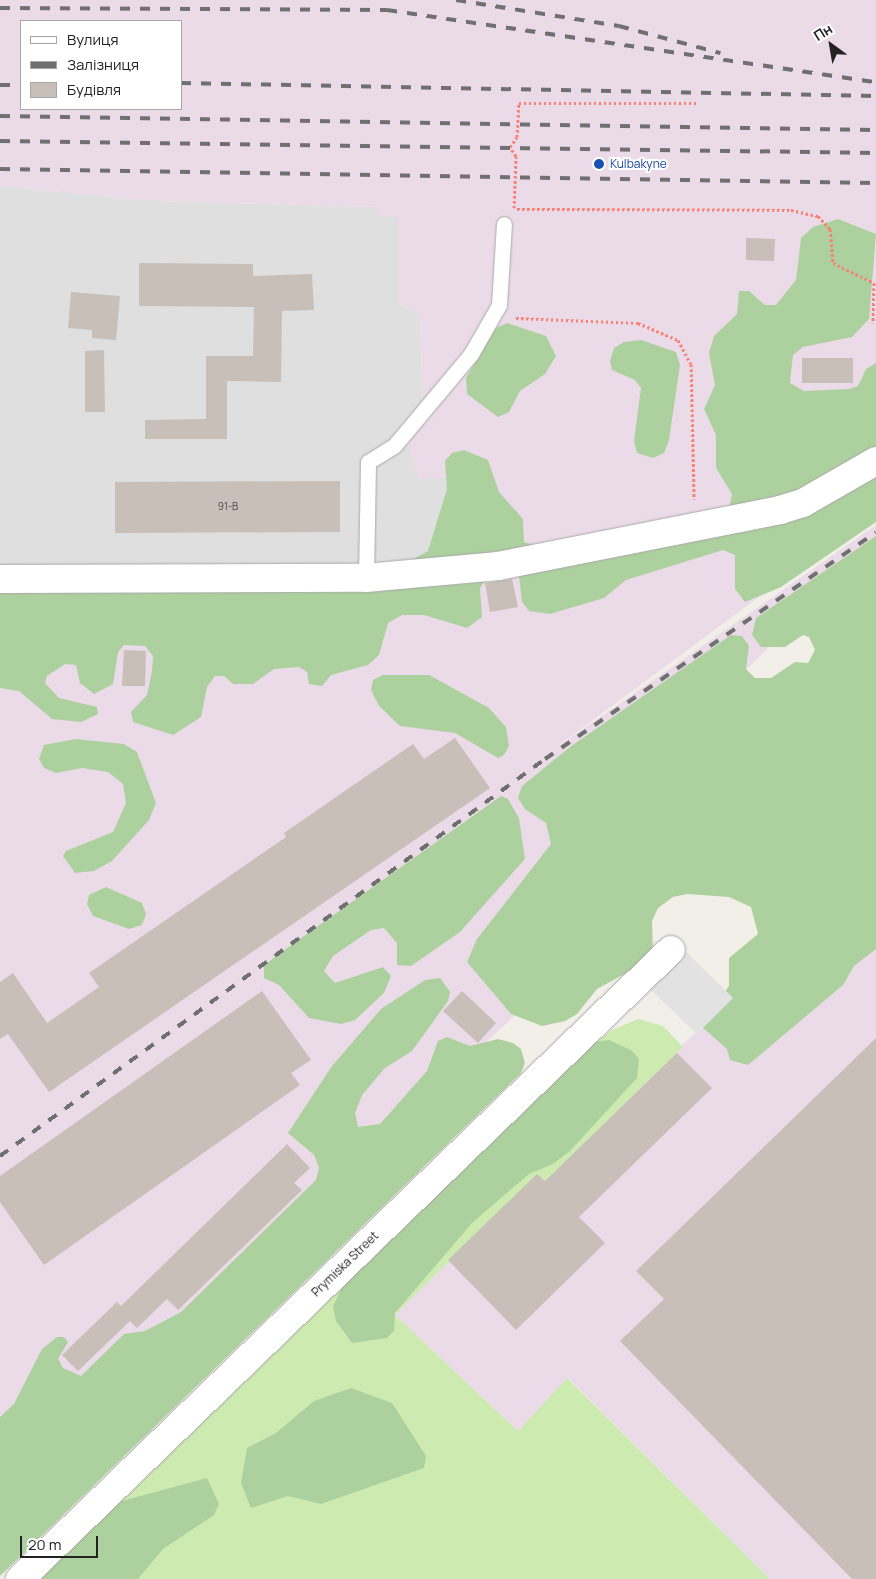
<!DOCTYPE html>
<meta charset="utf-8">
<style>
body{margin:0}
#map{position:relative;width:876px;height:1579px;overflow:hidden;background:#f2efe9;font-family:Manrope,sans-serif}
div>[style]{position:absolute}
.residential>*{inset:0;background:#e0dfdf}
.industrial>*{inset:0;background:#ebdbe8}
.grass>*{inset:0;background:#cdebb0}
.forest>*{inset:0;background:#add19e}
.parking>*{inset:0;background:#e2e2e2}
.building>*{inset:0;background:#c7bfb8}
.path>*{height:3px;margin-top:-1.5px;transform-origin:0;background:repeating-linear-gradient(90deg,#fa8072 0 2.5px,transparent 0 5px)}
.roads{filter:drop-shadow(0 0 1px #a9a9a9) drop-shadow(0 0 1px #a9a9a9)}
.lane>*{height:15px;margin:-7.5px;padding:0 7.5px;transform-origin:7.5px;border-radius:7.5px;background:#fff}
.street>*{height:28px;margin:-14px;padding:0 14px;transform-origin:14px;border-radius:14px;background:#fff}
.rail>*{height:4px;margin-top:-2px;transform-origin:0;background:repeating-linear-gradient(90deg,#707070 0 10px,transparent 0 20px)}
.dots>*{width:14px;height:14px;translate:-50% -50%;box-sizing:border-box;border:2px solid #fff;border-radius:50%}
span{translate:-50% -50%;white-space:nowrap;text-align:center;line-height:1.15;-webkit-text-stroke:4px #fff;paint-order:stroke}
.number-label{font-size:10px;color:#4b4948}
.number-label span{-webkit-text-stroke-width:0}
.transit-label{font-size:12px;color:#164399}
.left{translate:0 -50%;text-align:left}
.street-label{font-size:12px;color:#222}
.legend{position:absolute;left:20px;top:20px;width:162px;height:90px;box-sizing:border-box;background:#fff;border:1px solid #a7a7a7;margin:0;padding:6px 9px;list-style:none;font-size:15px;color:#222}
.legend li{display:flex;align-items:center;gap:10px;height:25px}
.legend b{width:25px;border:1px solid #a7a7a7}
.north{position:absolute;left:806px;top:20px;width:50px;height:50px;-webkit-text-stroke:4px #fff;paint-order:stroke;rotate:328deg;font-size:14px;font-weight:700;line-height:20px;text-align:center;color:#222}
.north::after{content:'';display:block;margin:auto;width:18px;height:22px;background:#222;clip-path:polygon(50% 0,100% 100%,50% 72%,0 100%)}
.scale{position:absolute;left:20px;top:1536px;width:78px;height:22px;box-sizing:border-box;border:2px solid #222;border-top:0;padding-left:6px;font-size:15px;line-height:18px;white-space:nowrap;color:#222;-webkit-text-stroke:4px #fff;paint-order:stroke}
</style>
<div id="map">
<div class="residential">
<div style="clip-path:polygon(0 186px,153px 201px,379px 207px,399px 217px,399px 303px,420px 316px,423px 405px,494px 476px,497px 559px,380px 566px,0 568px)"></div>
</div>
<div class="industrial">
<div style="clip-path:polygon(evenodd,0 0,876px 0,876px 454px,801px 498px,497px 559px,494px 476px,419px 479px,406px 441px,423px 405px,420px 316px,399px 303px,399px 217px,379px 216px,379px 207px,153px 201px,0 186px,0 0,21px 21px,181px 21px,181px 109px,21px 109px,21px 21px)"></div>
<div style="clip-path:polygon(876px 525px,876px 539px,580px 837px,515px 1015px,0 1506px,0 589px,368px 588px,740px 529px,775px 585px,550px 752px)"></div>
<div style="clip-path:polygon(876px 854px,876px 1579px,770px 1579px,568px 1378px,518px 1431px,395px 1315px,537px 1174px,545px 1181px)"></div>
</div>
<div class="grass">
<div style="clip-path:polygon(638px 1019px,663px 1026px,683px 1047px,545px 1181px,537px 1174px,395px 1315px,518px 1431px,567px 1378px,770px 1579px,32px 1579px,594px 1044px,612px 1030px)"></div>
</div>
<div class="forest">
<div style="clip-path:polygon(838px 219px,876px 234px,869px 319px,852px 337px,803px 347px,793px 355px,790px 383px,804px 391px,849px 389px,858px 386px,866px 369px,876px 363px,876px 522px,781px 587px,745px 602px,735px 589px,735px 555px,723px 550px,626px 580px,604px 598px,550px 614px,529px 611px,522px 602px,519px 576px,486px 579px,480px 588px,482px 617px,467px 628px,424px 615px,402px 615px,388px 623px,379px 655px,368px 665px,331px 675px,322px 686px,309px 684px,307px 672px,299px 667px,274px 669px,253px 684px,233px 684px,224px 676px,215px 676px,207px 687px,201px 717px,173px 735px,133px 722px,131px 712px,147px 695px,152px 671px,153px 656px,145px 646px,124px 645px,118px 652px,113px 684px,94px 694px,80px 683px,76px 665px,65px 664px,47px 676px,45px 683px,59px 698px,97px 707px,98px 714px,81px 722px,52px 719px,19px 691px,0 688px,0 584px,397px 568px,428px 551px,447px 489px,445px 461px,452px 453px,464px 450px,488px 460px,499px 492px,523px 519px,524px 542px,533px 545px,722px 512px,730px 505px,732px 494px,716px 468px,716px 435px,704px 409px,715px 385px,709px 353px,714px 336px,737px 314px,739px 291px,749px 291px,765px 305px,776px 305px,796px 280px,801px 238px,813px 227px)"></div>
<div style="clip-path:polygon(507px 323px,546px 336px,556px 356px,545px 374px,520px 391px,509px 412px,498px 417px,467px 394px,466px 378px,496px 328px)"></div>
<div style="clip-path:polygon(641px 340px,676px 352px,680px 365px,669px 440px,664px 453px,653px 458px,637px 453px,634px 441px,641px 388px,635px 380px,612px 370px,610px 361px,614px 348px,624px 342px)"></div>
<div style="clip-path:polygon(876px 536px,876px 949px,854px 966px,843px 985px,748px 1065px,730px 1060px,727px 1049px,700px 1025px,729px 986px,729px 958px,758px 934px,751px 907px,729px 897px,687px 894px,673px 897px,658px 908px,652px 921px,653px 952px,639px 966px,597px 989px,577px 1014px,565px 1021px,542px 1026px,511px 1014px,467px 962px,477px 939px,551px 844px,546px 823px,525px 809px,518px 798px,522px 786px,570px 747px,731px 635px,742px 636px,749px 646px,746px 669px,755px 678px,771px 678px,795px 662px,808px 663px,815px 650px,809px 637px,803px 635px,785px 647px,761px 647px,752px 635px,756px 618px)"></div>
<div style="clip-path:polygon(383px 675px,429px 675px,489px 708px,506px 727px,509px 746px,504px 755px,498px 758px,455px 733px,400px 726px,379px 706px,371px 690px,373px 680px)"></div>
<div style="clip-path:polygon(76px 739px,124px 744px,137px 752px,156px 803px,149px 820px,112px 861px,94px 871px,75px 873px,63px 856px,66px 851px,113px 832px,126px 803px,123px 784px,108px 772px,82px 768px,56px 773px,44px 768px,39px 759px,44px 745px)"></div>
<div style="clip-path:polygon(501px 796px,508px 799px,519px 818px,525px 859px,460px 932px,411px 966px,397px 965px,397px 943px,384px 928px,371px 930px,333px 956px,324px 971px,335px 983px,383px 967px,391px 976px,384px 993px,355px 1020px,341px 1024px,309px 1018px,279px 985px,264px 978px,264px 966px,276px 956px)"></div>
<div style="clip-path:polygon(106px 887px,142px 903px,146px 914px,142px 925px,129px 929px,93px 916px,87px 904px,89px 895px)"></div>
<div style="clip-path:polygon(440px 978px,450px 992px,448px 1001px,412px 1051px,385px 1068px,362px 1095px,355px 1113px,358px 1127px,380px 1124px,427px 1071px,438px 1041px,447px 1037px,470px 1046px,498px 1039px,513px 1043px,521px 1049px,525px 1063px,521px 1073px,0 1576px,0 1417px,14px 1404px,42px 1349px,57px 1337px,64px 1337px,68px 1342px,58px 1359px,63px 1368px,81px 1376px,124px 1334px,145px 1331px,181px 1312px,316px 1180px,319px 1168px,314px 1155px,288px 1133px,332px 1066px,381px 1009px,425px 980px)"></div>
<div style="clip-path:polygon(609px 1040px,631px 1050px,639px 1059px,637px 1078px,570px 1151px,553px 1164px,529px 1174px,472px 1223px,395px 1313px,394px 1331px,387px 1338px,352px 1343px,336px 1321px,333px 1306px,343px 1286px,593px 1042px)"></div>
<div style="clip-path:polygon(351px 1388px,392px 1403px,426px 1456px,424px 1468px,321px 1504px,288px 1496px,251px 1508px,241px 1483px,247px 1448px,276px 1433px,314px 1401px)"></div>
<div style="clip-path:polygon(207px 1478px,219px 1504px,214px 1515px,163px 1549px,138px 1579px,32px 1579px,122px 1501px)"></div>
</div>
<div class="parking">
<div style="clip-path:polygon(671px 937px,733px 998px,697px 1034px,631px 971px)"></div>
</div>
<div class="building">
<div style="clip-path:polygon(746px 238px,775px 239px,774px 261px,746px 260px)"></div>
<div style="clip-path:polygon(139px 263px,253px 264px,253px 276px,312px 274px,314px 310px,282px 311px,281px 382px,227px 381px,227px 439px,145px 439px,145px 420px,206px 419px,206px 356px,253px 356px,254px 307px,139px 306px)"></div>
<div style="clip-path:polygon(71px 292px,120px 296px,116px 340px,92px 338px,92px 330px,68px 328px)"></div>
<div style="clip-path:polygon(104px 350px,105px 412px,85px 412px,85px 351px)"></div>
<div style="clip-path:polygon(802px 358px,853px 358px,853px 383px,802px 383px)"></div>
<div style="clip-path:polygon(340px 481px,340px 532px,115px 533px,115px 482px)"></div>
<div style="clip-path:polygon(512px 579px,518px 607px,490px 612px,485px 583px)"></div>
<div style="clip-path:polygon(124px 650px,146px 651px,145px 686px,122px 686px)"></div>
<div style="clip-path:polygon(455px 738px,490px 788px,49px 1092px,8px 1034px,0 1039px,0 982px,13px 973px,47px 1023px,99px 987px,89px 973px,286px 837px,284px 833px,413px 744px,424px 759px)"></div>
<div style="clip-path:polygon(262px 991px,311px 1060px,291px 1073px,300px 1085px,44px 1265px,0 1202px,0 1176px)"></div>
<div style="clip-path:polygon(462px 991px,496px 1023px,478px 1043px,443px 1011px)"></div>
<div style="clip-path:polygon(876px 1038px,876px 1579px,852px 1579px,620px 1341px,664px 1299px,636px 1271px)"></div>
<div style="clip-path:polygon(677px 1053px,712px 1088px,579px 1217px,605px 1243px,516px 1330px,448px 1260px,537px 1174px,545px 1181px)"></div>
<div style="clip-path:polygon(287px 1144px,310px 1168px,294px 1183px,302px 1190px,178px 1310px,167px 1299px,137px 1328px,130px 1321px,78px 1371px,62px 1355px,117px 1302px,121px 1306px)"></div>
</div>
<div class="path">
<div style="left:514px;top:208px;width:52px;rotate:-87.8deg"></div>
<div style="left:516px;top:156px;width:11px;rotate:-124deg"></div>
<div style="left:510px;top:147px;width:12px;rotate:-55deg"></div>
<div style="left:517px;top:137px;width:34px;rotate:-87deg"></div>
<div style="left:519px;top:103px;width:180px"></div>
<div style="left:517px;top:209px;width:274px;rotate:0.2deg"></div>
<div style="left:791px;top:210px;width:28px;rotate:13deg"></div>
<div style="left:818px;top:216px;width:18px;rotate:47deg"></div>
<div style="left:830px;top:229px;width:34px;rotate:85deg"></div>
<div style="left:833px;top:263px;width:46px;rotate:26deg"></div>
<div style="left:874px;top:283px;width:40px;rotate:91.4deg"></div>
<div style="left:516px;top:318px;width:122px;rotate:2.3deg"></div>
<div style="left:638px;top:323px;width:43px;rotate:23deg"></div>
<div style="left:678px;top:340px;width:27px;rotate:62deg"></div>
<div style="left:691px;top:364px;width:135px;rotate:88.7deg"></div>
</div>
<div class="roads">
<div class="lane">
<div style="left:366px;top:578px;width:116px;rotate:-89deg"></div>
<div style="left:368px;top:462px;width:31px;rotate:-32deg"></div>
<div style="left:394px;top:446px;width:120px;rotate:-50.1deg"></div>
<div style="left:471px;top:354px;width:56px;rotate:-60.3deg"></div>
<div style="left:499px;top:305px;width:81px;rotate:-86.5deg"></div>
</div>
<div class="street">
<div style="left:0;top:579px;width:366px;rotate:-0.2deg"></div>
<div style="left:366px;top:578px;width:133px;rotate:-5.2deg"></div>
<div style="left:498px;top:566px;width:288px;rotate:-11.2deg"></div>
<div style="left:780px;top:510px;width:24px;rotate:-17deg"></div>
<div style="left:803px;top:503px;width:84px;rotate:-29.9deg"></div>
<div style="left:20px;top:1579px;width:905px;rotate:-44.02deg"></div>
</div>
</div>
<div class="rail">
<div style="left:456px;top:0;width:165px;rotate:9.1deg"></div>
<div style="left:619px;top:26px;width:105px;rotate:15deg"></div>
<div style="left:0;top:8px;width:387px;rotate:0.3deg"></div>
<div style="left:387px;top:10px;width:494px;rotate:8.4deg"></div>
<div style="left:181px;top:83px;width:695px;rotate:1.07deg"></div>
<div style="left:0;top:85px;width:21px"></div>
<div style="left:0;top:116px;width:876px;rotate:0.92deg"></div>
<div style="left:0;top:141px;width:876px;rotate:0.78deg"></div>
<div style="left:0;top:169px;width:876px;rotate:0.92deg"></div>
<div style="left:0;top:1156px;width:674px;rotate:-36.07deg"></div>
<div style="left:545px;top:759px;width:401px;rotate:-34.4deg"></div>
</div>
<div class="dots">
<div style="left:599px;top:164px;background:#1a4fb4"></div>
</div>
<div class="number-label">
<span style="left:228px;top:507px">91-В</span>
</div>
<div class="transit-label">
<span class="left" style="left:610px;top:164px">Kulbakyne</span>
</div>
<div class="street-label">
<span style="left:345px;top:1264px;rotate:-44deg">Prymiska Street</span>
</div>
<ul class="legend">
<li><b style="height:6px;background:#fff"></b>Вулиця</li>
<li><b style="height:6px;background:#707070"></b>Залізниця</li>
<li><b style="height:14px;background:#c7bfb8"></b>Будівля</li>
</ul>
<div class="north">Пн</div>
<div class="scale">20 m</div>
</div>
